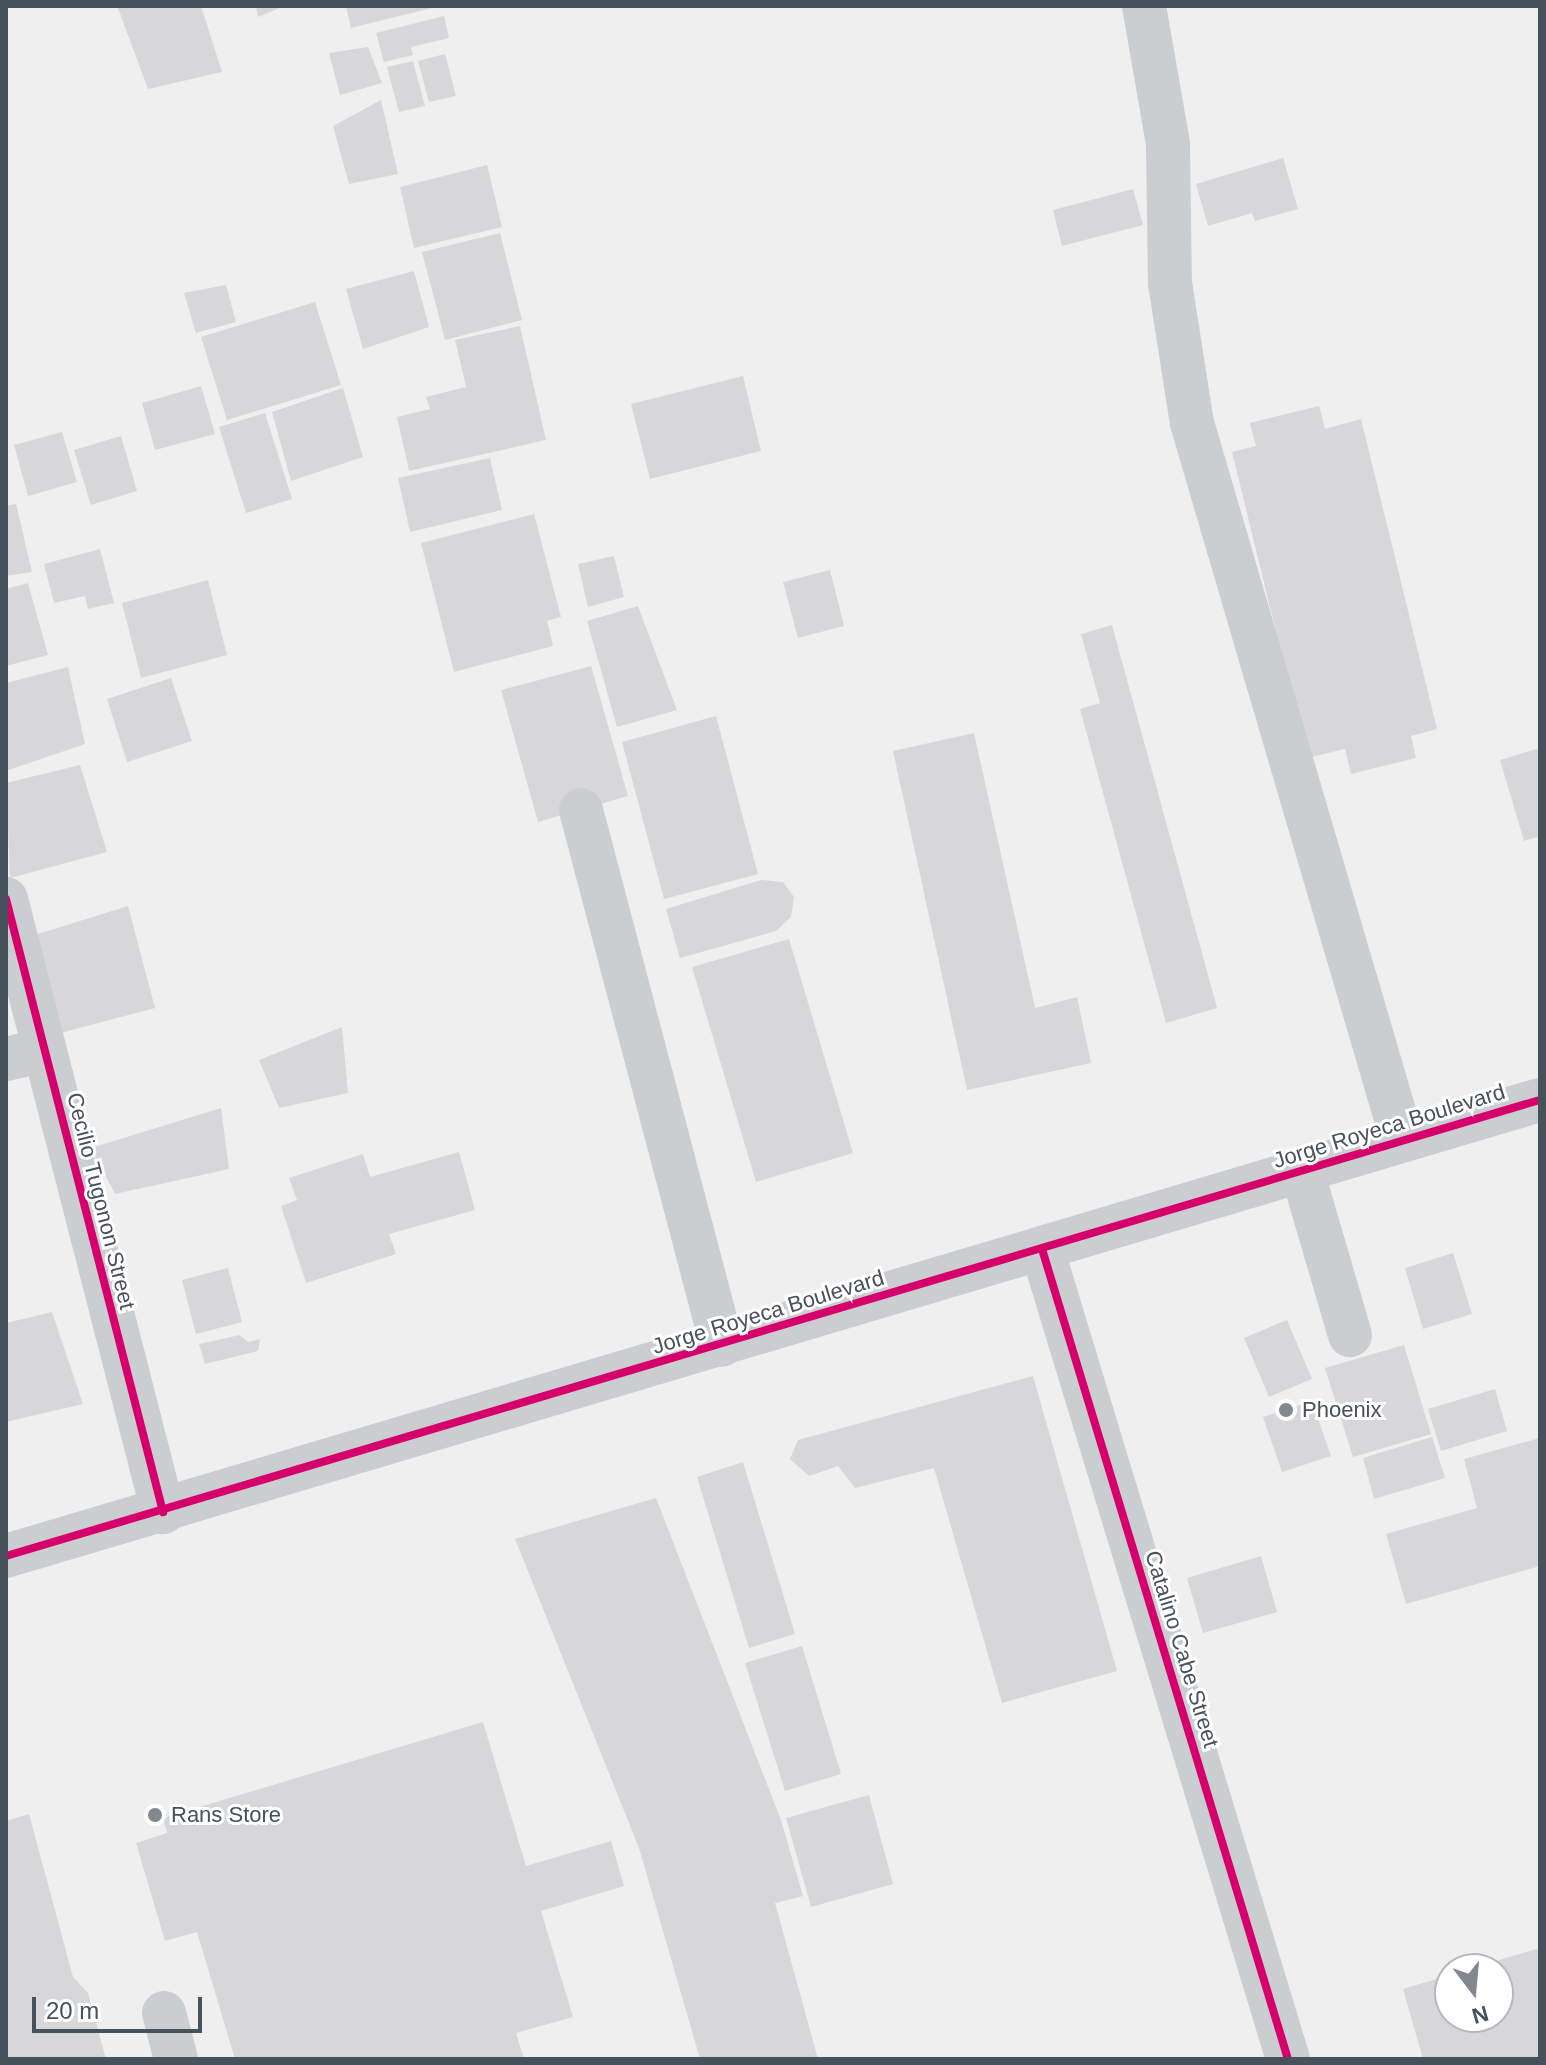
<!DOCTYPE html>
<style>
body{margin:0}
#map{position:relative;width:1546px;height:2065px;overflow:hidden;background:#f0efef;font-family:Arial,sans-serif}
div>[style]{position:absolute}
.building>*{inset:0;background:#d7d7d9}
.minor>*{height:44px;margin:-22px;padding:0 22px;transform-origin:22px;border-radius:22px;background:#cbced0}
.cycleway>*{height:8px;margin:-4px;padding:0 4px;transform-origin:4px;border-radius:4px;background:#d6006c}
.dots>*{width:22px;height:22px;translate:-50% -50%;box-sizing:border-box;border:4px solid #fff;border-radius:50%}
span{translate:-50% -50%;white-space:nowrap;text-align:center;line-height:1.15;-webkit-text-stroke:6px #fff;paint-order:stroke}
.street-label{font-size:22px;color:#46515c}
.poi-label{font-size:22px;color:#46515c}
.left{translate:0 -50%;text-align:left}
.frame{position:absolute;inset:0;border:8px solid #46515c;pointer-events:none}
.north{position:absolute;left:1434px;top:1953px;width:80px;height:80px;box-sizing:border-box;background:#fff;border:2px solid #b5b9be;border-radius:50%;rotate:164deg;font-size:22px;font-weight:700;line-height:32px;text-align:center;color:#46515c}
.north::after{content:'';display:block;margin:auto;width:28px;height:36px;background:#82888f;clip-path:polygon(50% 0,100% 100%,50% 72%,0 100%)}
.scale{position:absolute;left:32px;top:1997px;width:170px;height:36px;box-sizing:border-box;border:4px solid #46515c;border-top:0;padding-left:10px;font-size:24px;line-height:28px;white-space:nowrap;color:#46515c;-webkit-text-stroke:6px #fff;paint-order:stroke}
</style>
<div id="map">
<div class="building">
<div style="clip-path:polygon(201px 6px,222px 72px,148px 89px,118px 8px)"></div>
<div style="clip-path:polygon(256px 6px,284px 6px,258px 17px)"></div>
<div style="clip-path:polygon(346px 6px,436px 6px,436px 7px,351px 28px)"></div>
<div style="clip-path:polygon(444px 16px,449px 38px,411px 47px,413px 55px,384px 62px,376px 33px)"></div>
<div style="clip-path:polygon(368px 47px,382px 83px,340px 95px,329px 53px)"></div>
<div style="clip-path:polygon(445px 54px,456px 96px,429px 102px,418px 61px)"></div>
<div style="clip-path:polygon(413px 61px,425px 106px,399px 112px,387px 67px)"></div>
<div style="clip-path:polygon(381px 100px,398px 174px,349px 184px,333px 126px)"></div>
<div style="clip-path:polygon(1283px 158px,1298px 209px,1255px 221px,1252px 213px,1208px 226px,1196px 184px)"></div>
<div style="clip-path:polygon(487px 165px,502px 227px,414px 248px,400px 187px)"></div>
<div style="clip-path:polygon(1133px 189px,1143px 225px,1062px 246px,1053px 210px)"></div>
<div style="clip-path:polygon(500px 233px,522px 320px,445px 340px,422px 252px)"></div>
<div style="clip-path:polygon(414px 271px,429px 327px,363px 349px,346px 289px)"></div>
<div style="clip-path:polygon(226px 285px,236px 322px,196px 333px,184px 293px)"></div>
<div style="clip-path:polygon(315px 302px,341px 385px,227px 420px,201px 337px)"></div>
<div style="clip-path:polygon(520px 326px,546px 440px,409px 471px,397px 417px,430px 409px,426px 397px,466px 387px,455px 340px)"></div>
<div style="clip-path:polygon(743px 376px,761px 451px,650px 479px,631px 404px)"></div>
<div style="clip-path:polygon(201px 386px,215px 434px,155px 450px,142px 403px)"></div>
<div style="clip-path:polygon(343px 388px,363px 457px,291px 481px,272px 412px)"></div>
<div style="clip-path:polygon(1319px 406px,1325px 429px,1361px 419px,1437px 729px,1411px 736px,1416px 758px,1351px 774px,1345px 749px,1307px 758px,1232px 452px,1256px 446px,1250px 423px)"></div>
<div style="clip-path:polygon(265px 413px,292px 499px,246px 513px,219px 427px)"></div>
<div style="clip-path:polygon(62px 432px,77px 482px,28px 496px,14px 445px)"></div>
<div style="clip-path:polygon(121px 436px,137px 491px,91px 505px,74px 450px)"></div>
<div style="clip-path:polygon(490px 458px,502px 510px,410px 532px,398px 478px)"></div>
<div style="clip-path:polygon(16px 504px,32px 572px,6px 576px,6px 506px)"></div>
<div style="clip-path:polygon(534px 514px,561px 617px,547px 621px,553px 646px,454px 672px,421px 543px)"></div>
<div style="clip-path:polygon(100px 549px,114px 603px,88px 609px,85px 596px,54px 603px,44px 564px)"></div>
<div style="clip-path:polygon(614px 556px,624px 597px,588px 607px,578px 564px)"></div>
<div style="clip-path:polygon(830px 570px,844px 626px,798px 638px,783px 582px)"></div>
<div style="clip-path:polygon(208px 580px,227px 655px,141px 678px,122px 603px)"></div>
<div style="clip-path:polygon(28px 583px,48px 655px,6px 666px,6px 589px)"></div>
<div style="clip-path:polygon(638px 606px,677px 710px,617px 727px,587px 621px)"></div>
<div style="clip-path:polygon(1112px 625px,1217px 1008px,1166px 1023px,1080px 709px,1100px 703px,1081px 634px)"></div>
<div style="clip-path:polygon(591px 666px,628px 796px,538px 822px,501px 690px)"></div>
<div style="clip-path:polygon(68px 667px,85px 744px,6px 771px,6px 683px)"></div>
<div style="clip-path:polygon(171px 678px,192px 741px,127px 762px,107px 699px)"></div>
<div style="clip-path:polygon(716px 716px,758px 874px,664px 899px,622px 742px)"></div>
<div style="clip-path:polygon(974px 733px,1035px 1008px,1077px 997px,1091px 1063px,967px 1090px,893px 751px)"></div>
<div style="clip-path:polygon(1540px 748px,1540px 836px,1524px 841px,1500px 760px)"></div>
<div style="clip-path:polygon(80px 765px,107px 852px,10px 878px,6px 783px)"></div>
<div style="clip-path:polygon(761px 880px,783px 882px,794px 897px,791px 917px,776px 931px,680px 958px,666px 909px)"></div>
<div style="clip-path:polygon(128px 906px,155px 1008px,53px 1035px,25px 938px)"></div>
<div style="clip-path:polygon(789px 939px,853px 1153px,756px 1182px,692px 967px)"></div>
<div style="clip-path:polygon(342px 1027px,348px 1093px,279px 1108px,259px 1060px)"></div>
<div style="clip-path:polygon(221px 1108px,229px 1169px,115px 1194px,91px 1148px)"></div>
<div style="clip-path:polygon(459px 1152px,475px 1210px,389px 1234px,396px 1254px,306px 1283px,281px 1206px,297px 1200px,289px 1178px,363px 1154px,370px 1177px)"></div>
<div style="clip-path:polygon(1453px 1253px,1472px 1314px,1423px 1329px,1405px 1268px)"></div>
<div style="clip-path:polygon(228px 1268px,242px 1322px,196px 1334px,182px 1280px)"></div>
<div style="clip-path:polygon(52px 1312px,83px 1404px,6px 1422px,6px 1323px)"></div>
<div style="clip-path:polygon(1287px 1320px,1312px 1379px,1269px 1397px,1244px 1338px)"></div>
<div style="clip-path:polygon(240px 1335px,248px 1342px,260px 1339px,258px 1351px,205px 1364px,199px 1344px)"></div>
<div style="clip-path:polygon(1404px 1345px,1431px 1434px,1353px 1457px,1325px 1368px)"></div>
<div style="clip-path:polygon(1033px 1376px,1117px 1671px,1002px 1703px,934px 1468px,855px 1488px,838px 1466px,809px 1476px,790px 1459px,798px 1440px)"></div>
<div style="clip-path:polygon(1495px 1389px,1507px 1431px,1441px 1451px,1428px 1409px)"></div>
<div style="clip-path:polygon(1312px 1401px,1331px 1456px,1282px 1472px,1263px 1417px)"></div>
<div style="clip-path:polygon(1432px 1437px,1445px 1478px,1374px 1499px,1363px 1458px)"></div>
<div style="clip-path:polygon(1540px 1438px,1540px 1566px,1406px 1604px,1386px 1534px,1477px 1508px,1464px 1459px)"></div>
<div style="clip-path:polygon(743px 1462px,795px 1634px,749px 1648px,697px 1477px)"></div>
<div style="clip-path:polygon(656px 1498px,781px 1820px,803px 1896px,775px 1903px,818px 2059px,700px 2059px,639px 1848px,515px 1539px)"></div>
<div style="clip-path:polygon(1261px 1556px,1277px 1612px,1203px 1633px,1187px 1578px)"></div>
<div style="clip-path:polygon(802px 1646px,841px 1774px,785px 1791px,745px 1663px)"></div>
<div style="clip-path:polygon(483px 1722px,526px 1866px,611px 1841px,624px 1886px,541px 1911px,573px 2017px,516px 2033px,524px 2059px,235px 2059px,197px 1932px,165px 1941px,136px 1843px,167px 1833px,163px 1818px)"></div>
<div style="clip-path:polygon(869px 1795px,893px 1884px,811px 1907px,786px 1818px)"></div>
<div style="clip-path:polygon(29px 1814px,73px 1977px,88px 1993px,106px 2059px,6px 2059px,6px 1821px)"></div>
<div style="clip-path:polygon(1540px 1948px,1540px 2059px,1423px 2059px,1403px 1989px,1450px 1975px,1450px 2017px,1498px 2017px,1498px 1969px,1472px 1968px)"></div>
</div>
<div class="minor">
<div style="left:1144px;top:6px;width:140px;rotate:80.1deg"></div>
<div style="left:1168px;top:144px;width:139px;rotate:89.2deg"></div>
<div style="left:1170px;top:283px;width:142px;rotate:81.1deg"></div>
<div style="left:1192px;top:423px;width:746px;rotate:73.65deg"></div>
<div style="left:581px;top:810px;width:553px;rotate:75.24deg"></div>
<div style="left:6px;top:899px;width:633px;rotate:75.63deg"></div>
<div style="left:6px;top:1059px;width:39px;rotate:-13deg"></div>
<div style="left:1302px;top:1171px;width:171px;rotate:73.7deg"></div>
<div style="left:1042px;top:1249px;width:847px;rotate:73.11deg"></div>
<div style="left:6px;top:1556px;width:1600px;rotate:-16.56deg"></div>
<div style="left:164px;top:2013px;width:48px;rotate:75.4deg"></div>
</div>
<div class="cycleway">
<div style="left:6px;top:899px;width:633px;rotate:75.63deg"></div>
<div style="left:1042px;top:1249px;width:847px;rotate:73.11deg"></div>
<div style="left:6px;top:1556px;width:1600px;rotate:-16.56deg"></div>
</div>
<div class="dots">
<div style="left:1286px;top:1410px;background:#82888f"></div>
<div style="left:155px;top:1815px;background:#82888f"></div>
</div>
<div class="street-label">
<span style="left:1389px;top:1126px;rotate:-17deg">Jorge Royeca Boulevard</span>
<span style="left:101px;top:1201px;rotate:76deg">Cecilio Tugonon Street</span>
<span style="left:768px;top:1312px;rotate:-17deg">Jorge Royeca Boulevard</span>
<span style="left:1182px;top:1649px;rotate:73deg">Catalino Cabe Street</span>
</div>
<div class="poi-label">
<span class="left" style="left:1302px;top:1410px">Phoenix</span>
<span class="left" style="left:171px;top:1815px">Rans Store</span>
</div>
<div class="frame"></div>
<div class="north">N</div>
<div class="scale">20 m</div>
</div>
